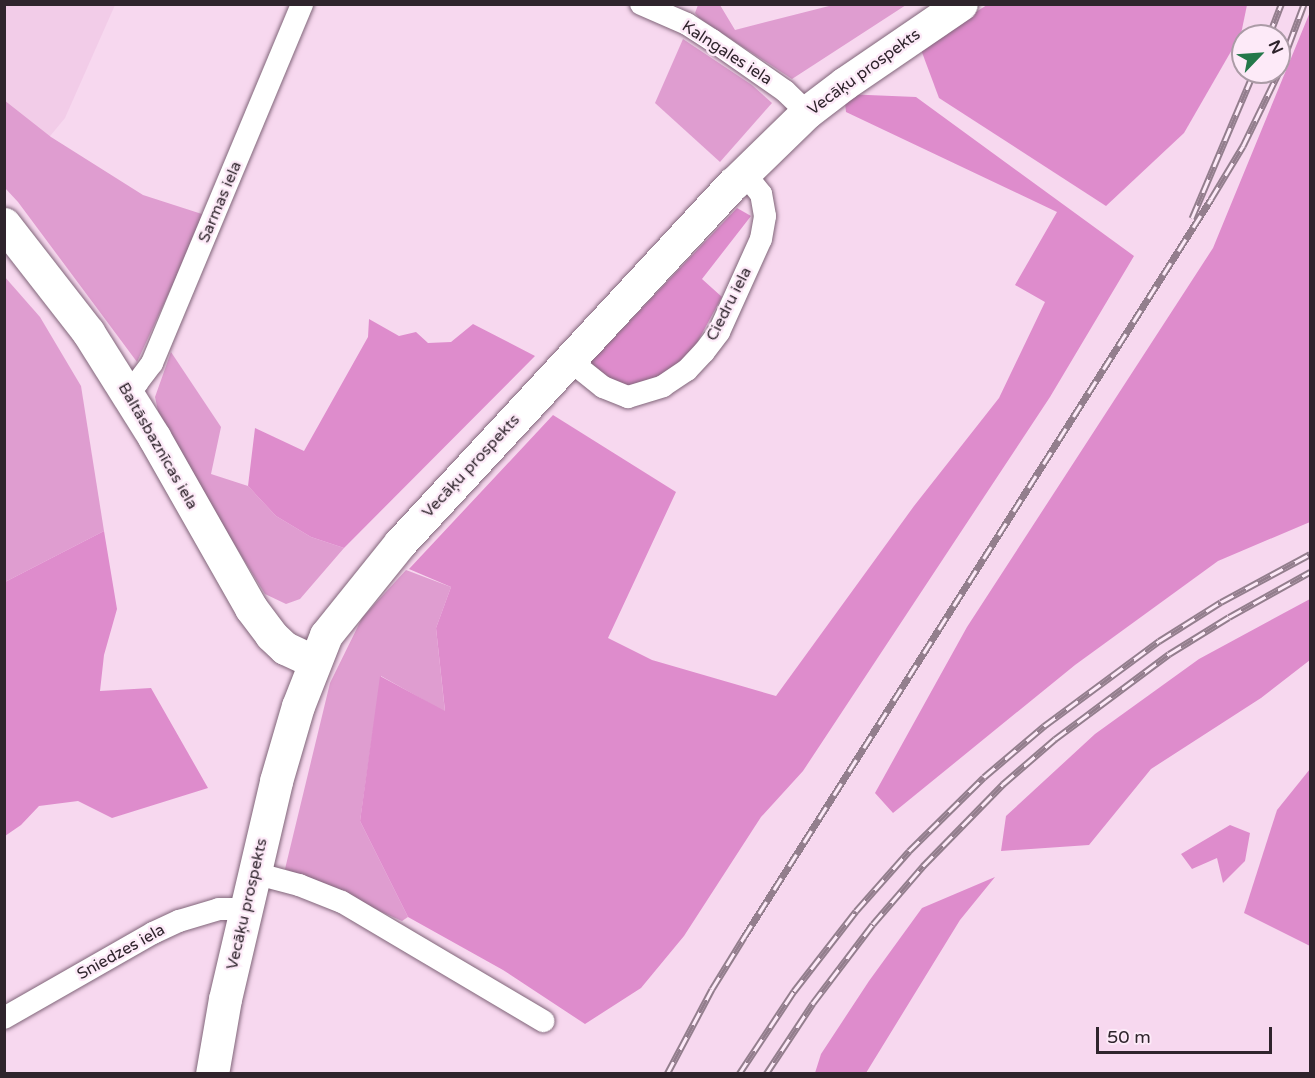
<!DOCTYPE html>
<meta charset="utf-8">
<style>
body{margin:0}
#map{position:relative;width:1315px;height:1078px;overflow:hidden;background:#f7d8ef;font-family:"Varela Round",sans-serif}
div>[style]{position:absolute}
.built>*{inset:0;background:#f2cce8}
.green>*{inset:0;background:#df9dd0}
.forest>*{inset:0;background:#de8ccc}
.roads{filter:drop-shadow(0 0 2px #806579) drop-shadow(0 0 2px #806579)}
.street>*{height:22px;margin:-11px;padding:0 11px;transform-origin:11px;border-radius:11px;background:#fff}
.secondary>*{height:33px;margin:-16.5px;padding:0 16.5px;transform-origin:16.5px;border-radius:16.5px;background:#fff}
.rail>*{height:7px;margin-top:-3.5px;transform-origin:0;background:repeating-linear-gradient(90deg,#fdeaf8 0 14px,#937e8d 0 28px);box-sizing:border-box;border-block:2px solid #937e8d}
span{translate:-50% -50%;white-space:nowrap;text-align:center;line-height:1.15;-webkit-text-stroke:5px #fdeaf8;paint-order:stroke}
.street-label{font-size:16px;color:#2f242c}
.frame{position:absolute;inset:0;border:6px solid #2f242c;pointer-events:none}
.north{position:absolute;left:1231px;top:24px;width:60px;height:60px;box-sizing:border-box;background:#fdeaf8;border:2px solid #ab9ba6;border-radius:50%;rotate:65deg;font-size:16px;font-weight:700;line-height:24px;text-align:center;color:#2f242c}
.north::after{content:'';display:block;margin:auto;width:21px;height:27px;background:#24784a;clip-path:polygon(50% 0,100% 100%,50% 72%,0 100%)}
.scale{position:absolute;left:1096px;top:1027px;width:176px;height:27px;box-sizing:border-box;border:3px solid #2f242c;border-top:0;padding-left:8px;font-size:18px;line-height:21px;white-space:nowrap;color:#2f242c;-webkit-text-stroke:4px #fdeaf8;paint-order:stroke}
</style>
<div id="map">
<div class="built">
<div style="clip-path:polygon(4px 5px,115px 5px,65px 118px,12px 182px,4px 174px)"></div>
</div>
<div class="green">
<div style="clip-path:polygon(698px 5px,720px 5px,735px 30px,833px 5px,906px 5px,792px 79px,699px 18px,695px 13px)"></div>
<div style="clip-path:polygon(683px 39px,752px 85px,772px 103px,720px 162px,655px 103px)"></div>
<div style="clip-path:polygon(4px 100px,51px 137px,143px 195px,205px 215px,137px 362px,18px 202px,5px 188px)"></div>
<div style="clip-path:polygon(4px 276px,40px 317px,81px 386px,104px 531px,5px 582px)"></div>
<div style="clip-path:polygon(171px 352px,221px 427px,211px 474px,248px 486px,276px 516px,311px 537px,344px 548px,300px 599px,286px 604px,265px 594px,161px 425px,155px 397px)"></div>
<div style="clip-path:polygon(406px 570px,451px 587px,436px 628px,445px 712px,381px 676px,360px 821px,408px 917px,402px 921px,285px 869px,330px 683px,362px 618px)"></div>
</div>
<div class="forest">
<div style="clip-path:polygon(987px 5px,1247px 5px,1241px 34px,1184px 133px,1106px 206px,939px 98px,920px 47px)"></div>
<div style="clip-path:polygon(1310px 12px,1310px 522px,1218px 561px,1075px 665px,893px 813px,875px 793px,967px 627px,1213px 248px)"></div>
<div style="clip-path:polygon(844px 94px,916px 97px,1134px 256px,1050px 397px,803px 771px,761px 817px,684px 936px,641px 988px,585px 1024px,503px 970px,408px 917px,360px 821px,380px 676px,445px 711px,436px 628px,451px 587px,409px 569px,553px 415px,676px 492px,608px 638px,652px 660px,776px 696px,914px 506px,999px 398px,1045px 302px,1015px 285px,1057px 212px,846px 112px)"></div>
<div style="clip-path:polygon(737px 208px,751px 216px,702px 279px,722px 297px,687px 361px,649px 382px,616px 387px,589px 364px)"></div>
<div style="clip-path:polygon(369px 319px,399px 336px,416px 332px,428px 343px,451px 342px,473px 324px,535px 356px,344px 548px,311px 537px,276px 516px,248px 486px,255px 428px,304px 451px,368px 337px)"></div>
<div style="clip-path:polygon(104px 531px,117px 609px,104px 655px,100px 691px,151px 688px,208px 788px,112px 818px,78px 801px,39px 806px,21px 825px,5px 836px,5px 582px)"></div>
<div style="clip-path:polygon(1310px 599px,1310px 660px,1261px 698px,1151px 769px,1089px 845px,1001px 851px,1006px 816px,1095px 734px,1199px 659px)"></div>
<div style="clip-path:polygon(1310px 769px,1310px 946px,1244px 913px,1277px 810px)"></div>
<div style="clip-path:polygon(1230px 825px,1250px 833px,1245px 861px,1223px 883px,1217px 858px,1192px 869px,1181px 854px)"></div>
<div style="clip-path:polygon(995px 877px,960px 920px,866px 1073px,815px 1073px,821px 1054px,869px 981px,922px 908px)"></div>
</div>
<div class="roads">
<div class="street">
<div style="left:641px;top:4px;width:50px;rotate:23.5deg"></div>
<div style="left:687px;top:24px;width:30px;rotate:33deg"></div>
<div style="left:712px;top:40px;width:89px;rotate:34.9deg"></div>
<div style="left:785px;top:91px;width:30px;rotate:44deg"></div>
<div style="left:568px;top:359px;width:45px;rotate:38.7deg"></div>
<div style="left:603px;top:387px;width:27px;rotate:22deg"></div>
<div style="left:628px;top:397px;width:37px;rotate:-17deg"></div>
<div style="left:663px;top:386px;width:29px;rotate:-34deg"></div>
<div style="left:687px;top:370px;width:25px;rotate:-47deg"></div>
<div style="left:704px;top:352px;width:25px;rotate:-53deg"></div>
<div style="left:719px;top:332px;width:102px;rotate:-65.7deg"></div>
<div style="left:761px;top:239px;width:23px;rotate:-80deg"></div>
<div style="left:765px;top:216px;width:22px;rotate:-100deg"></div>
<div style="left:761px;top:194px;width:26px;rotate:-129deg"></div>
<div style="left:126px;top:391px;width:14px;rotate:-36deg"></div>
<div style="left:137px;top:383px;width:25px;rotate:-53deg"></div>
<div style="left:152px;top:363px;width:389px;rotate:-67.3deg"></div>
<div style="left:254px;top:873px;width:47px;rotate:14.9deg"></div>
<div style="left:299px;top:885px;width:46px;rotate:21.6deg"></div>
<div style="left:342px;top:902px;width:234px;rotate:30.6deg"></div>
<div style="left:4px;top:1018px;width:172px;rotate:-29.7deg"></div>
<div style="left:153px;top:933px;width:29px;rotate:-25deg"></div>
<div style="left:179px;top:921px;width:42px;rotate:-16.7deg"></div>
<div style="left:219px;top:909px;width:26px"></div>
</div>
<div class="secondary">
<div style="left:4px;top:224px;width:137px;rotate:52.1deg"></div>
<div style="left:88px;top:332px;width:124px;rotate:57.8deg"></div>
<div style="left:154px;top:437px;width:197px;rotate:60.4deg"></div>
<div style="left:251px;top:608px;width:34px;rotate:53deg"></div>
<div style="left:271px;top:635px;width:19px;rotate:43deg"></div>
<div style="left:285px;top:648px;width:31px;rotate:25deg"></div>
<div style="left:212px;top:1074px;width:76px;rotate:-80.2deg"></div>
<div style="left:225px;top:999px;width:224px;rotate:-76.8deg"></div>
<div style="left:276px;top:781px;width:78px;rotate:-73.7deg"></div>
<div style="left:298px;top:706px;width:76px;rotate:-68.5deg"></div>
<div style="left:326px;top:635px;width:118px;rotate:-51.2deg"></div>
<div style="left:400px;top:543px;width:490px;rotate:-47.2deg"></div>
<div style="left:733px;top:184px;width:103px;rotate:-44.2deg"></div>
<div style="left:807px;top:112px;width:48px;rotate:-37.3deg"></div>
<div style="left:845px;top:83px;width:140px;rotate:-34.3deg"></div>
</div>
</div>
<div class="rail">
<div style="left:1269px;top:36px;width:34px;rotate:-69deg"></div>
<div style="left:1279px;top:71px;width:72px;rotate:-69.5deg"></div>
<div style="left:1192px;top:218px;width:159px;rotate:-67deg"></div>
<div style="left:667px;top:1074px;width:96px;rotate:-62.1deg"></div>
<div style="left:712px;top:989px;width:61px;rotate:-58.4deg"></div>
<div style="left:744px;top:937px;width:873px;rotate:-57.67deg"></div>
<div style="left:1211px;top:199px;width:62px;rotate:-58.9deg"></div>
<div style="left:1243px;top:146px;width:82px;rotate:-64.1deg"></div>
<div style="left:739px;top:1074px;width:100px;rotate:-56.5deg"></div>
<div style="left:794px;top:991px;width:101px;rotate:-52.2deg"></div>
<div style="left:856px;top:911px;width:80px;rotate:-48.5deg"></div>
<div style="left:909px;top:851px;width:105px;rotate:-44.6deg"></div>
<div style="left:984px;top:777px;width:79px;rotate:-40.4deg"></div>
<div style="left:1044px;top:726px;width:143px;rotate:-36.5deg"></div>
<div style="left:1159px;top:641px;width:73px;rotate:-32.2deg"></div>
<div style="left:1221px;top:602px;width:101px;rotate:-28.3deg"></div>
<div style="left:766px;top:1074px;width:85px;rotate:-56.5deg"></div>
<div style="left:813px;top:1003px;width:99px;rotate:-52.8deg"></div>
<div style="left:873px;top:924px;width:77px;rotate:-49.2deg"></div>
<div style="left:923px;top:866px;width:115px;rotate:-45.7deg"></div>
<div style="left:1003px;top:784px;width:69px;rotate:-40.9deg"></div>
<div style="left:1055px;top:739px;width:142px;rotate:-36.7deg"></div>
<div style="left:1169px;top:654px;width:70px;rotate:-31.7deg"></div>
<div style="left:1229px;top:617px;width:93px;rotate:-29.1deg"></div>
</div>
<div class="street-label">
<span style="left:727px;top:53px;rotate:33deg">Kalngales iela</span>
<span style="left:864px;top:72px;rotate:-36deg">Vecāķu prospekts</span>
<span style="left:220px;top:202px;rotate:-67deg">Sarmas iela</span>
<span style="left:729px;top:304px;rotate:-63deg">Ciedru iela</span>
<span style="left:158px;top:446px;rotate:60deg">Baltāsbaznīcas iela</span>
<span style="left:471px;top:466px;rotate:-47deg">Vecāķu prospekts</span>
<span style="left:247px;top:904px;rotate:-77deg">Vecāķu prospekts</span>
<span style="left:121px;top:952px;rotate:-29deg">Sniedzes iela</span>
</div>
<div class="frame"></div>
<div class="north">N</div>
<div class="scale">50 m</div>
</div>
